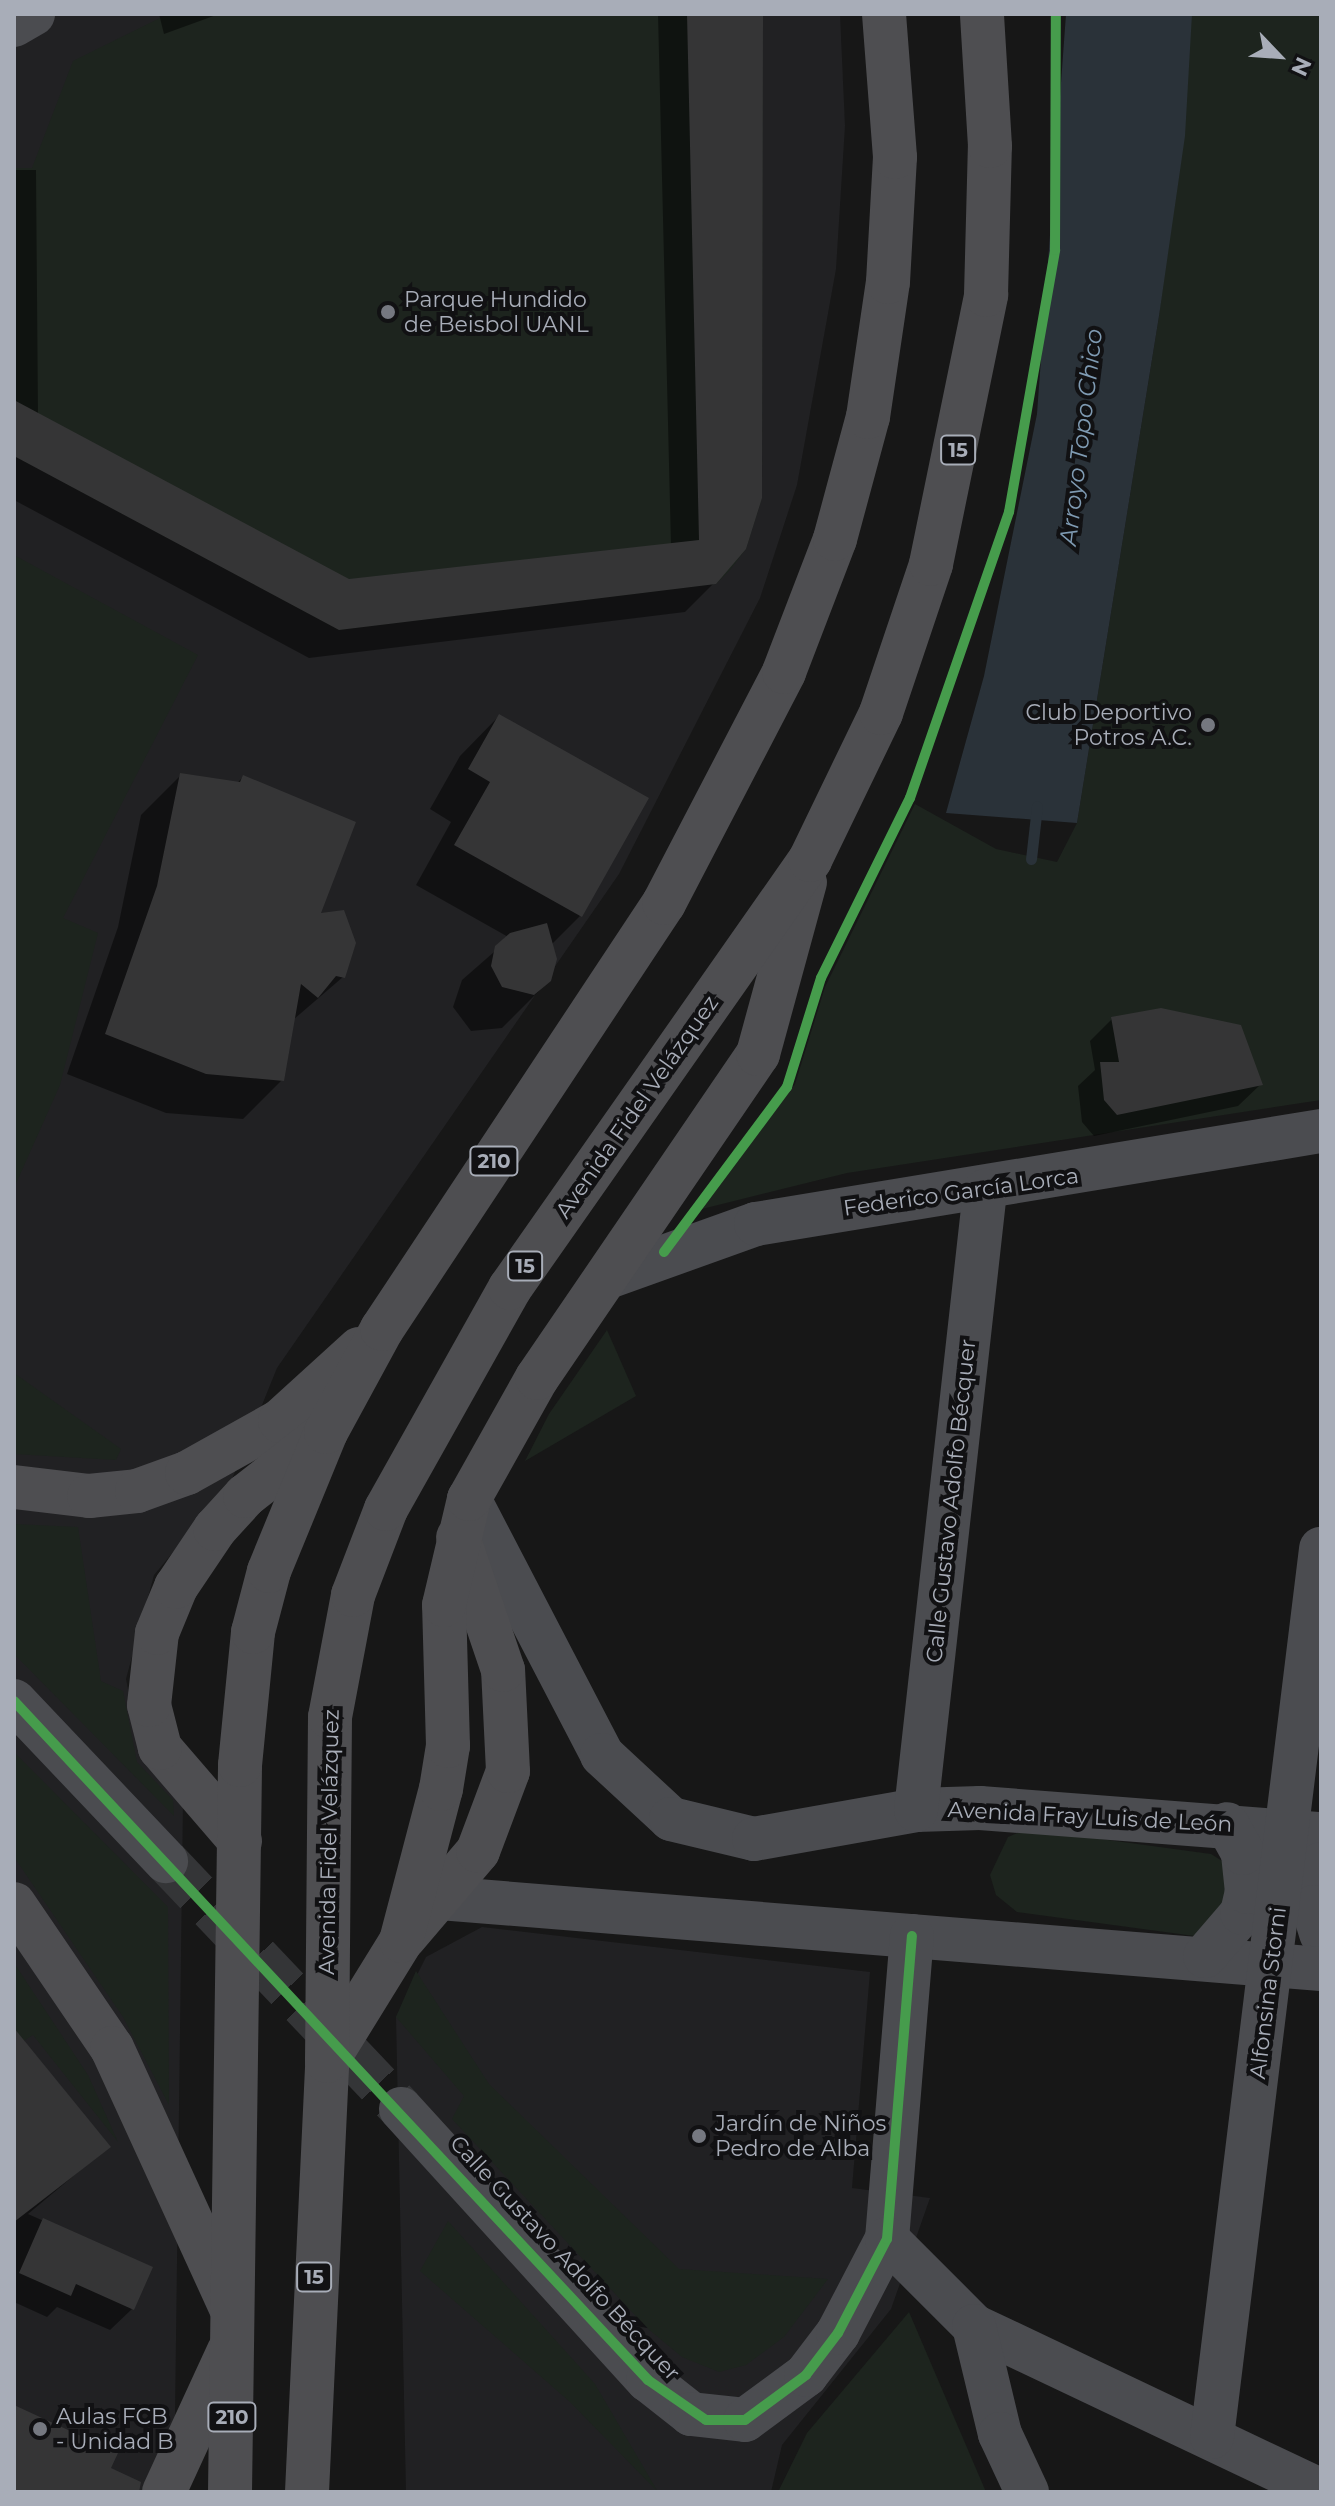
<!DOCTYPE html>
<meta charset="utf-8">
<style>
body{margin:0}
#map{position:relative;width:1335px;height:2506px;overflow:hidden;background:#171717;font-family:Montserrat,sans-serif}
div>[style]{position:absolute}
.built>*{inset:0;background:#212123}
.green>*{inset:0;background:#1d241e}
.water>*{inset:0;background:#2a3239}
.shadow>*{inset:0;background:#0007}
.stream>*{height:11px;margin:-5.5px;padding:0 5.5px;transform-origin:5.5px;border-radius:5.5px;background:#2a3239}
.building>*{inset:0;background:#353536}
.minor-tunnel>*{height:44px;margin-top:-22px;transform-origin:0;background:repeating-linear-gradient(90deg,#343537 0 44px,transparent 0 66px)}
.minor>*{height:44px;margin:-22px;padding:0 22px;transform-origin:22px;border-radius:22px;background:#4b4c50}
.highway>*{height:44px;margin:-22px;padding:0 22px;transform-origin:22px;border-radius:22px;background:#4e4e51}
.cycleway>*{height:10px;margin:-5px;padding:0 5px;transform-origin:5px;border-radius:5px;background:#469c4c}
.dots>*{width:22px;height:22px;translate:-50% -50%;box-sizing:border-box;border:4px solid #111113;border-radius:50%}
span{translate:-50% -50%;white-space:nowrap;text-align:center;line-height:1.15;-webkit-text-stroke:8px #111113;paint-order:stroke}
.shield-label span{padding:2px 6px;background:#111113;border:2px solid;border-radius:6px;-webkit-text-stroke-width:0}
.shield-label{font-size:20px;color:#a8adb8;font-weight:700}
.poi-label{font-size:22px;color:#a8adb8}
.left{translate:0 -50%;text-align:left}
.right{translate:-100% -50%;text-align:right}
.street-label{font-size:22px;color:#a8adb8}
.water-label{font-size:24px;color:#7f9bb3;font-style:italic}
.frame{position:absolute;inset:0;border:16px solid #a8adb8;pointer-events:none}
.north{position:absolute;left:1239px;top:16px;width:80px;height:80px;-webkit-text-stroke:6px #111113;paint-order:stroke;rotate:115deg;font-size:22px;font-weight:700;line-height:32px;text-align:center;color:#a8adb8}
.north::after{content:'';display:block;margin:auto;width:28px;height:36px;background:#a8adb8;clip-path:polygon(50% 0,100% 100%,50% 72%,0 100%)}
</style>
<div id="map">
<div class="built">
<div style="clip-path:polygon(14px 14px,840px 14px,845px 126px,836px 269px,797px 485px,760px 598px,619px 874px,277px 1368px,230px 1484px,154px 1575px,126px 1679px,134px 1718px,183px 1802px,174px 2492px,14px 2492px)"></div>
<div style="clip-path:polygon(482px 1927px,870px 1972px,852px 2188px,930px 2198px,891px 2309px,782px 2445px,771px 2492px,406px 2492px,396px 2017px,426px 1957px)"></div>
</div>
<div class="green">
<div style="clip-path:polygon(168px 14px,763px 14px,762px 498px,746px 549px,730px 570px,716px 584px,339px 630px,14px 456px,14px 168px,32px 168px,73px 61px)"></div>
<div style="clip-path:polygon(1191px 14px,1321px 14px,1321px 1100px,847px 1173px,702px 1209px,795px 1084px,825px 987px,915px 804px,996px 849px,1057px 862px,1077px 823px,1159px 316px)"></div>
<div style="clip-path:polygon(14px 555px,198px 655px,63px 918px,98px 933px,60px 1085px,14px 1188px)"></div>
<div style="clip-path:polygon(607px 1330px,636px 1396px,525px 1461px,549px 1414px)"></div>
<div style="clip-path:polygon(14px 1373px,121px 1449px,116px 1460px,14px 1454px)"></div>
<div style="clip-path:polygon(14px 1524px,78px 1527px,101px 1681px,123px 1691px,137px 1762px,173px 1800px,174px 1816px,14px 1654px)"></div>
<div style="clip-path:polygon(14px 1752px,168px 1907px,169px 2105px,123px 2017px,14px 1857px)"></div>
<div style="clip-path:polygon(1027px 1829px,1211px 1854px,1227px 1864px,1237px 1896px,1202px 1937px,1017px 1912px,996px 1895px,990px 1875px,1008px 1837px)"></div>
<div style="clip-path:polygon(14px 1963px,88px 2075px,118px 2142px,33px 2035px,14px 2047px)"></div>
<div style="clip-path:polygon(416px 1971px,489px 2084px,679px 2269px,828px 2279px,784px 2337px,746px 2365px,719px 2372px,682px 2357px,647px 2328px,452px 2119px,464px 2096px,396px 2017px)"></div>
<div style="clip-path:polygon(448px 2221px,595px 2384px,658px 2492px,570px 2402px,420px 2271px)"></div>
<div style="clip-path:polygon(909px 2312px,986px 2492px,778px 2492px,807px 2433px)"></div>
</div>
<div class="water">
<div style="clip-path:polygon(1066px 14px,1192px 14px,1185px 136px,1159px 316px,1077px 823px,946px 813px,984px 676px,1037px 414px)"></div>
</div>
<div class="shadow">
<div style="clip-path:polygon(159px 14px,219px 14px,164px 34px)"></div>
<div style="clip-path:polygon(658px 14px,761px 14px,714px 583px,685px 612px,309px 658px,14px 500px,14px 170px,36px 170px,38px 415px,349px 581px,671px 546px)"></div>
<div style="clip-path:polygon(499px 716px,580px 916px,551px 945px,542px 988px,502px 1028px,471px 1031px,453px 1007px,462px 980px,510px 938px,416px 885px,451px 822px,430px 809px,460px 756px)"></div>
<div style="clip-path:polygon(181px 775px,237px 783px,243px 777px,343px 977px,293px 1020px,282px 1080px,243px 1119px,166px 1113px,67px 1074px,118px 927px,141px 815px)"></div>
<div style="clip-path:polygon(1112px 1019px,1260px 1085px,1238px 1106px,1094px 1136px,1082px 1122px,1078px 1086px,1095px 1070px,1090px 1041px)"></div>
<div style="clip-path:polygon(14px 2057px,108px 2147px,28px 2214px,150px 2268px,132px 2309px,110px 2330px,57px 2307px,47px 2317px,14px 2302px)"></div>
</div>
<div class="stream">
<div style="left:1031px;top:859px;width:53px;rotate:-83.5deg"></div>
</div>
<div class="building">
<div style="clip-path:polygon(687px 14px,763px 14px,762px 498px,746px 549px,716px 584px,339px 630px,14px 456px,14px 400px,349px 579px,699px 540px)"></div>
<div style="clip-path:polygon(499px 714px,649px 798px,582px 917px,454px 845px,490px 782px,468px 769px)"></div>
<div style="clip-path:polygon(180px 773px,240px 782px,243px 775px,356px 822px,321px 913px,344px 910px,356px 943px,345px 978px,336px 976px,318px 998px,301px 984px,284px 1081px,206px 1074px,105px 1034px,157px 886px)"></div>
<div style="clip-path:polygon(547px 923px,557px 959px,551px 981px,534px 995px,502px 987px,491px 966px,495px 946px,510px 933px)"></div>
<div style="clip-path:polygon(1161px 1008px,1241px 1025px,1263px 1085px,1117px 1115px,1104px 1100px,1100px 1062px,1119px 1062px,1111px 1017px)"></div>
<div style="clip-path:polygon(14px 2028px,111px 2147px,14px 2222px)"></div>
<div style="clip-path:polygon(43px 2218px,153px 2267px,134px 2310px,76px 2284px,71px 2296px,19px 2273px)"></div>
<div style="clip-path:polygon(14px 2405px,118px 2453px,111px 2468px,141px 2482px,139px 2492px,14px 2492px)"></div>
</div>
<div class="minor-tunnel">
<div style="left:166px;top:1861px;width:342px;rotate:46.5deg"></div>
</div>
<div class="minor">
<div style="left:14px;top:25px;width:22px;rotate:-30deg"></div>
<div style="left:608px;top:1277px;width:157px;rotate:-19.7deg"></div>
<div style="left:756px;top:1224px;width:573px;rotate:-9.35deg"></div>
<div style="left:469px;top:1499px;width:288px;rotate:62.5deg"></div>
<div style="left:602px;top:1755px;width:94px;rotate:42.8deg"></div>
<div style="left:671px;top:1819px;width:85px;rotate:13.5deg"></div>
<div style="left:754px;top:1839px;width:165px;rotate:-10.1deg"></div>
<div style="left:916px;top:1810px;width:64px;rotate:-1.8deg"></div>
<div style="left:980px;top:1808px;width:342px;rotate:4.4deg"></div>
<div style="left:14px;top:1701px;width:221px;rotate:46.5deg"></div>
<div style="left:916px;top:1810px;width:623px;rotate:-83.64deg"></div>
<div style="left:1321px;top:1864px;width:44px;rotate:100.5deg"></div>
<div style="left:1313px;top:1907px;width:28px;rotate:73deg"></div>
<div style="left:440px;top:1898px;width:884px;rotate:4.61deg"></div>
<div style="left:1205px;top:1956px;width:57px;rotate:-49.3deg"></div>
<div style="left:1242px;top:1913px;width:22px;rotate:-77deg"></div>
<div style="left:1247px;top:1892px;width:39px;rotate:-96deg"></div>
<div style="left:1243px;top:1853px;width:33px;rotate:-119deg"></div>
<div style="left:401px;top:2109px;width:367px;rotate:47.7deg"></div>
<div style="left:648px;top:2380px;width:55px;rotate:38.3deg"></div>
<div style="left:691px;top:2414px;width:54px;rotate:6.3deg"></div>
<div style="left:745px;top:2420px;width:76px;rotate:-36.4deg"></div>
<div style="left:806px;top:2375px;width:53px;rotate:-52.7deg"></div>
<div style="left:838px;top:2333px;width:106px;rotate:-62.5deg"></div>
<div style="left:887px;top:2239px;width:304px;rotate:-85.3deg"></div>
<div style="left:887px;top:2239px;width:123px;rotate:45deg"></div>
<div style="left:974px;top:2326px;width:384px;rotate:25.4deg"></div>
<div style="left:974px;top:2326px;width:111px;rotate:76.5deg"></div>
<div style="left:1000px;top:2434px;width:64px;rotate:65deg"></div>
<div style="left:1212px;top:2437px;width:895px;rotate:-83deg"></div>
</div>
<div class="highway">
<div style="left:14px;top:1487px;width:76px;rotate:6.8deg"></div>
<div style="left:89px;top:1496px;width:48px;rotate:-5.9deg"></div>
<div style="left:137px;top:1491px;width:53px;rotate:-19.8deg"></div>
<div style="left:187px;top:1473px;width:107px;rotate:-29.2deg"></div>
<div style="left:280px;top:1421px;width:107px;rotate:-42.3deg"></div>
<div style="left:240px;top:1841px;width:123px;rotate:-130.7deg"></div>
<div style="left:160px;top:1748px;width:44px;rotate:-104.3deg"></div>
<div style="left:149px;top:1705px;width:72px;rotate:-83.7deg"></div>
<div style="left:157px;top:1633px;width:50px;rotate:-67.6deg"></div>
<div style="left:176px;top:1587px;width:70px;rotate:-56.1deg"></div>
<div style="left:215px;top:1529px;width:45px;rotate:-47.7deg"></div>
<div style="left:245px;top:1496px;width:100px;rotate:-38.1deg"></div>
<div style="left:14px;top:1904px;width:174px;rotate:55.8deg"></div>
<div style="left:112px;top:2048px;width:284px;rotate:65.4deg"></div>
<div style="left:404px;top:1938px;width:114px;rotate:-49.6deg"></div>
<div style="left:478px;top:1851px;width:85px;rotate:-69.4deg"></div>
<div style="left:508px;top:1771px;width:101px;rotate:-92.8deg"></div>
<div style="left:503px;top:1670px;width:140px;rotate:-108.7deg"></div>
<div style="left:327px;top:2061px;width:141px;rotate:-58.3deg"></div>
<div style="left:401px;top:1941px;width:157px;rotate:-75.3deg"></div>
<div style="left:441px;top:1789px;width:44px;rotate:-80.8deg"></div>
<div style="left:448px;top:1746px;width:141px;rotate:-91.6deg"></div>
<div style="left:444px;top:1605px;width:109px;rotate:-76.7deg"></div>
<div style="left:469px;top:1499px;width:139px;rotate:-60.7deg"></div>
<div style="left:537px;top:1378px;width:392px;rotate:-55.7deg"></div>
<div style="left:758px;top:1054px;width:178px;rotate:-74.7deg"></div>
<div style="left:164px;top:2492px;width:155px;rotate:-65.3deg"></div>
<div style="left:230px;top:2492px;width:727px;rotate:-89.21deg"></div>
<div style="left:240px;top:1765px;width:134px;rotate:-84.4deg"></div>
<div style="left:253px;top:1632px;width:63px;rotate:-75.3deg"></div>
<div style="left:269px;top:1571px;width:150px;rotate:-67.7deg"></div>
<div style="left:326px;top:1432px;width:117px;rotate:-61.5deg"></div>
<div style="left:382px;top:1329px;width:511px;rotate:-56.5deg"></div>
<div style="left:664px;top:903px;width:260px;rotate:-62.5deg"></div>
<div style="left:784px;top:672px;width:142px;rotate:-69deg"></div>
<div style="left:835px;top:539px;width:126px;rotate:-74.9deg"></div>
<div style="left:868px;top:417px;width:136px;rotate:-81.6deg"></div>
<div style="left:888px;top:282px;width:125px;rotate:-86.8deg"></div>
<div style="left:895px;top:157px;width:143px;rotate:-94.4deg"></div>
<div style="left:307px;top:2492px;width:431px;rotate:-87.3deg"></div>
<div style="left:327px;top:2061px;width:344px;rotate:-89.5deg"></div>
<div style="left:330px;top:1717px;width:124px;rotate:-79.3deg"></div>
<div style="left:353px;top:1595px;width:92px;rotate:-69deg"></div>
<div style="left:386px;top:1509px;width:253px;rotate:-60.7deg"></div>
<div style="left:510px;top:1288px;width:523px;rotate:-54.97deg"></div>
<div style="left:810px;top:860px;width:163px;rotate:-64.2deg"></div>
<div style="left:881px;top:713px;width:157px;rotate:-71.4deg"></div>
<div style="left:931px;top:564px;width:275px;rotate:-78.4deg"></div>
<div style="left:986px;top:295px;width:149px;rotate:-88.5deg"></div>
<div style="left:990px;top:146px;width:132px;rotate:-93.5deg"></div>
</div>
<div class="cycleway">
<div style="left:664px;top:1252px;width:206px;rotate:-53.3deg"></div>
<div style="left:787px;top:1087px;width:114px;rotate:-72.7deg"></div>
<div style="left:821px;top:978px;width:201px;rotate:-63.7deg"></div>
<div style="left:910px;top:798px;width:303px;rotate:-70.9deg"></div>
<div style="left:1009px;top:512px;width:266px;rotate:-80deg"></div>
<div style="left:1055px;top:250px;width:236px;rotate:-89.8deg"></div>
<div style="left:14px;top:1701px;width:929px;rotate:46.96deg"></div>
<div style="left:648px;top:2380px;width:70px;rotate:34.6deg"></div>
<div style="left:706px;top:2420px;width:39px"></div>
<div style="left:745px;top:2420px;width:76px;rotate:-36.4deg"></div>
<div style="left:806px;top:2375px;width:53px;rotate:-52.7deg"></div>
<div style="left:838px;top:2333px;width:106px;rotate:-62.5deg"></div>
<div style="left:887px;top:2239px;width:304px;rotate:-85.3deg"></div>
</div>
<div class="dots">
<div style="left:388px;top:312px;background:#757880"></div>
<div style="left:1208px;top:725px;background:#757880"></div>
<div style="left:699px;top:2136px;background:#757880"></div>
<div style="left:40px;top:2429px;background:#757880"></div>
</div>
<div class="shield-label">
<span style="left:958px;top:450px">15</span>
<span style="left:494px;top:1161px">210</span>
<span style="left:525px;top:1266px">15</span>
<span style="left:314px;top:2277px">15</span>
<span style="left:232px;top:2417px">210</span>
</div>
<div class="poi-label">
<span class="left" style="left:404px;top:312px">Parque Hundido<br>de Beisbol UANL</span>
<span class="right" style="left:1192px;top:725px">Club Deportivo<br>Potros A.C.</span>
<span class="left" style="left:715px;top:2136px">Jardín de Niños<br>Pedro de Alba</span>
<span class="left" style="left:56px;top:2429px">Aulas FCB<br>- Unidad B</span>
</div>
<div class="street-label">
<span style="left:637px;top:1107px;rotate:-55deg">Avenida Fidel Velázquez</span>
<span style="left:961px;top:1192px;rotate:-8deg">Federico García Lorca</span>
<span style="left:951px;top:1501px;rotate:-84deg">Calle Gustavo Adolfo Bécquer</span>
<span style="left:1090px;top:1817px;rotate:3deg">Avenida Fray Luis de León</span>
<span style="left:329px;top:1842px;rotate:-89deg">Avenida Fidel Velázquez</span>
<span style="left:1268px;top:1993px;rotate:-83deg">Alfonsina Storni</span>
<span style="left:565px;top:2258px;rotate:47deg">Calle Gustavo Adolfo Bécquer</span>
</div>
<div class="water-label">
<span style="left:1081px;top:437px;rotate:-83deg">Arroyo Topo Chico</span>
</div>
<div class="frame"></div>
<div class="north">N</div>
</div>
